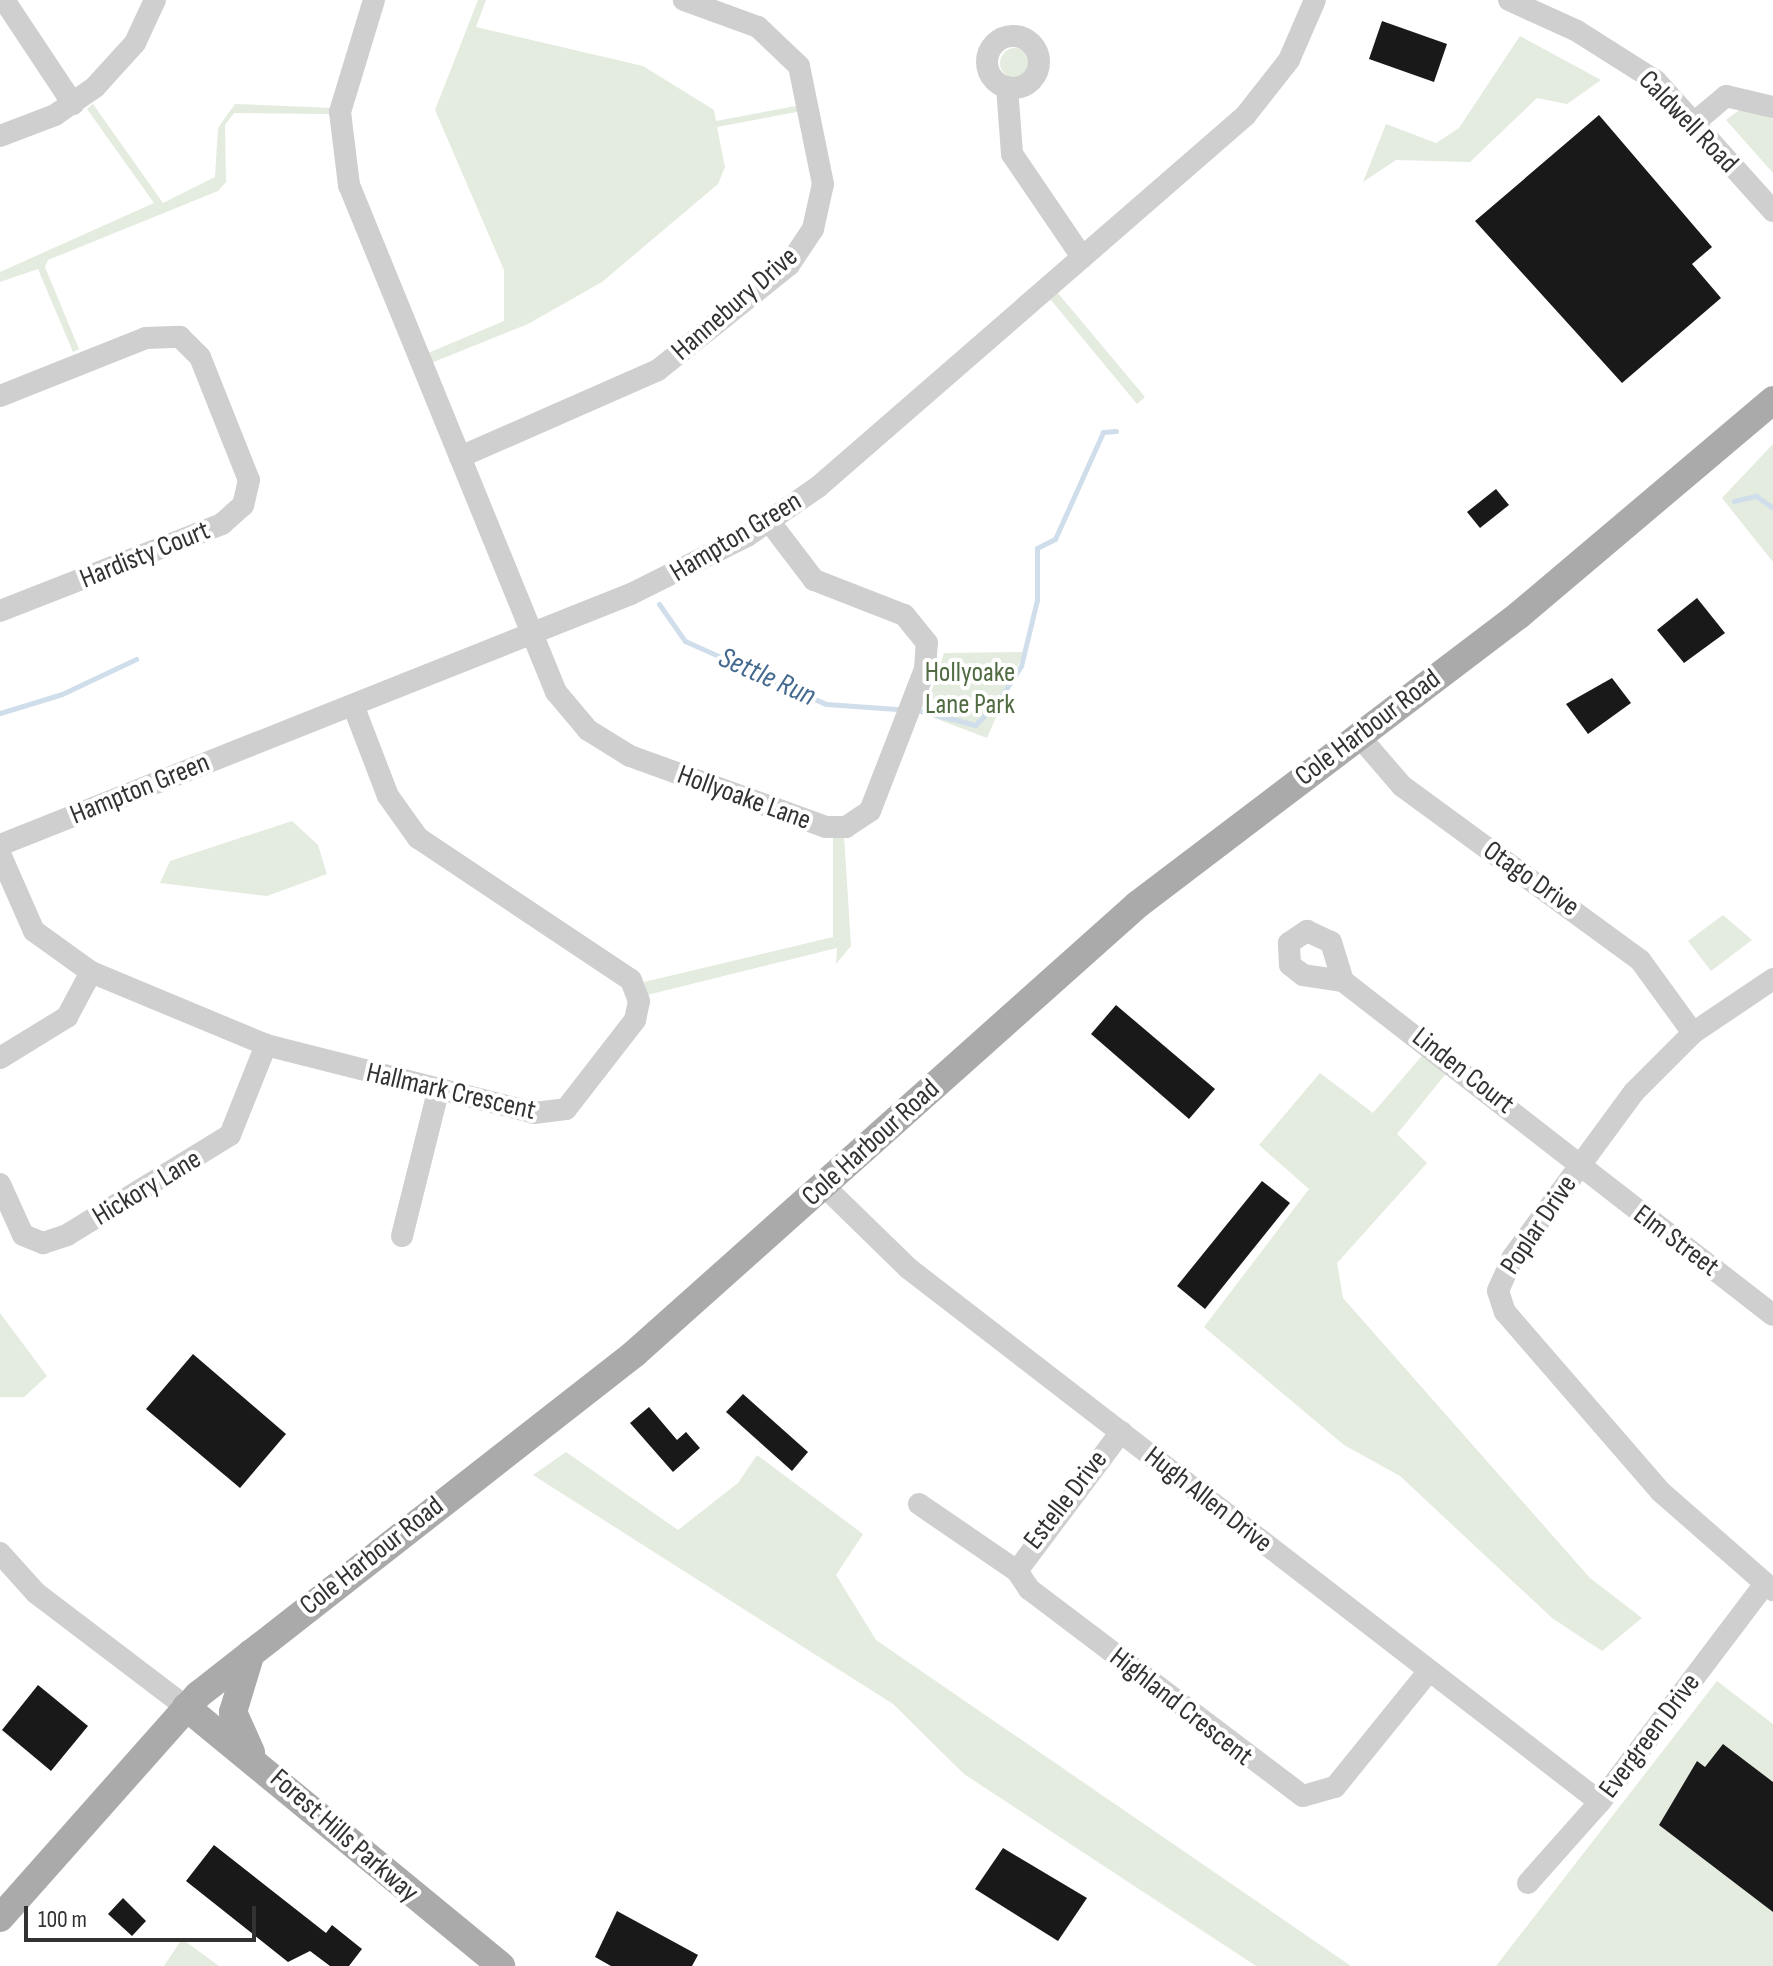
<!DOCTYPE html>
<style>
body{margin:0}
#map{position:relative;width:1773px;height:1966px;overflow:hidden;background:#fff;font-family:"Sofia Sans Condensed",sans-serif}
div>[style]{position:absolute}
.green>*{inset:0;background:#e4ebdf}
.round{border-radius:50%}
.stream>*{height:5px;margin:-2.5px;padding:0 2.5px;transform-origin:2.5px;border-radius:2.5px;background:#d0deeb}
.building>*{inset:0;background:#191919}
.minor>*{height:22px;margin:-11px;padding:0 11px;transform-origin:11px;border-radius:11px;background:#cfcfcf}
.minor>.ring{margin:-11px;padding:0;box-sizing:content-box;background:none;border:22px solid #cfcfcf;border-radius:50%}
.major>*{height:28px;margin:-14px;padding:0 14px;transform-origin:14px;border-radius:14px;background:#aaa}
span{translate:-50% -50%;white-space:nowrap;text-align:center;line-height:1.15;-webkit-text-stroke:8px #fff;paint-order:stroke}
.street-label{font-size:28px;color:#323232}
.park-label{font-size:28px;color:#516c42}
.water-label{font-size:30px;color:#456a90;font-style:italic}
.scale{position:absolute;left:24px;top:1906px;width:232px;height:36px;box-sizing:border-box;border:4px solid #323232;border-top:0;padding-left:10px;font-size:24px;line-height:28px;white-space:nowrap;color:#323232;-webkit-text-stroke:6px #fff;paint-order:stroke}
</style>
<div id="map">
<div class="green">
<div style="clip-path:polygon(478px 0,486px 0,476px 27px,643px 66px,714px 110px,716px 121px,801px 105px,802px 111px,717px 127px,725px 167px,718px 184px,602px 282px,528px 324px,431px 363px,428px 353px,504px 321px,504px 270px,435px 110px)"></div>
<div style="clip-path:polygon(1520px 36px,1601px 80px,1567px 104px,1537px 98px,1470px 162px,1396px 160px,1363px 182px,1386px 124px,1436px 143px,1459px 128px)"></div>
<div class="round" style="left:1000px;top:48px;width:30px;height:30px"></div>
<div style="clip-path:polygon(93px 104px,163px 203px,215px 177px,218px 128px,235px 104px,333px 108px,332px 114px,234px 113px,225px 125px,226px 182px,218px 191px,48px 260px,45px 267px,79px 349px,73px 352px,38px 269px,0 282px,0 272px,154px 203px,87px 109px)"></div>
<div style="clip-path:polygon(1742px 108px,1773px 119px,1773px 173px,1726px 120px)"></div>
<div style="clip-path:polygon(1057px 292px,1145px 397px,1137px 404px,1050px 299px)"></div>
<div style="clip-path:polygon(1773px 444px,1773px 562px,1722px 498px)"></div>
<div style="clip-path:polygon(1024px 652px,987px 738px,924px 714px,944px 653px)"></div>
<div style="clip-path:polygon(292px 821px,318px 845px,327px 874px,267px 896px,160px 883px,170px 861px)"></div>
<div style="clip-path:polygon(844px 835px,851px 946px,836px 964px,837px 948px,647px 995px,644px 982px,833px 937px,833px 836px)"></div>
<div style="clip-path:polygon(1723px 915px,1752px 940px,1711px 971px,1688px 941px)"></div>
<div style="clip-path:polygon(1426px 1051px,1449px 1070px,1397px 1134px,1427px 1163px,1337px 1263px,1343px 1298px,1590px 1578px,1642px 1618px,1602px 1651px,1552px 1618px,1400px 1476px,1344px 1445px,1204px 1327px,1309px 1189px,1259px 1145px,1320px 1073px,1373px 1113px)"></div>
<div style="clip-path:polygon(0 1313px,47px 1376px,24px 1397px,0 1397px)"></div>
<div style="clip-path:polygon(566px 1452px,678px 1530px,738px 1483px,757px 1455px,863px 1534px,836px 1575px,876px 1640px,1351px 1966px,1256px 1966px,964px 1774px,893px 1704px,533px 1475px)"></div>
<div style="clip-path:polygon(1717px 1681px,1773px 1724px,1773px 1966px,1496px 1966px)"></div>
<div style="clip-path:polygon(182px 1939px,219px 1966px,164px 1966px)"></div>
</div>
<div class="stream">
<div style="left:1734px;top:501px;width:23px;rotate:-13deg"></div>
<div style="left:1756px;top:496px;width:21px;rotate:35deg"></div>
<div style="left:659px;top:604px;width:45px;rotate:54.9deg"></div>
<div style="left:685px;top:641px;width:154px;rotate:24.1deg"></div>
<div style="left:826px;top:704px;width:71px;rotate:4deg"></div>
<div style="left:921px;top:711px;width:56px;rotate:14.5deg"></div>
<div style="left:975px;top:725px;width:28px;rotate:-44deg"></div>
<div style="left:995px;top:706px;width:48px;rotate:-57deg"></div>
<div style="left:1021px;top:666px;width:68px;rotate:-76.4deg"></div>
<div style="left:1037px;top:600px;width:52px;rotate:-90deg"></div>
<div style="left:1037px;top:548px;width:20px;rotate:-27deg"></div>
<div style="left:1055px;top:539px;width:117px;rotate:-65.8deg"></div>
<div style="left:1103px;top:432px;width:13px;rotate:-4deg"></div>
<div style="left:0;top:713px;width:65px;rotate:-17deg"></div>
<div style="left:62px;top:694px;width:82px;rotate:-25.3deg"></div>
</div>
<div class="building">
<div style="clip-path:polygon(1382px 21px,1447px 44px,1434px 82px,1369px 59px)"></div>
<div style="clip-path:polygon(1599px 115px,1712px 247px,1692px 264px,1721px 298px,1622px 383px,1475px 221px)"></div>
<div style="clip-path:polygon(1496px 489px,1509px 505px,1480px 528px,1467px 512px)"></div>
<div style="clip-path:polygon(1697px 598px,1725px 633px,1684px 663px,1657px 630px)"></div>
<div style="clip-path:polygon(1612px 678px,1631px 703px,1588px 734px,1566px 704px)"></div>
<div style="clip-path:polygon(1116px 1005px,1215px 1089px,1189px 1119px,1091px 1034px)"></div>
<div style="clip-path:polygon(1262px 1181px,1290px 1203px,1205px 1309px,1177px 1286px)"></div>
<div style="clip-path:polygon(193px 1354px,286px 1434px,240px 1488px,146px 1409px)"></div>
<div style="clip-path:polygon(743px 1394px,808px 1452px,792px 1471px,726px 1412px)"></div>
<div style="clip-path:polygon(649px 1407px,677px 1440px,686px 1432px,700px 1448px,673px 1472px,630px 1423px)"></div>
<div style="clip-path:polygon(38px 1685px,88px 1726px,51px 1771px,2px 1730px)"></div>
<div style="clip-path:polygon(1723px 1744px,1773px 1782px,1773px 1912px,1659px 1825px,1697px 1761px,1705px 1767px)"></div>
<div style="clip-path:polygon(214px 1845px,326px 1933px,332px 1925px,362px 1949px,349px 1966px,330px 1966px,310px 1951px,288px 1962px,186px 1881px)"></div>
<div style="clip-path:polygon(1003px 1848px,1087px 1898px,1058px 1941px,975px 1889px)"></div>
<div style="clip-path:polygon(123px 1898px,146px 1921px,132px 1936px,108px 1914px)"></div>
<div style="clip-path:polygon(617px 1911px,698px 1955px,692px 1966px,611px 1966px,595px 1957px)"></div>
</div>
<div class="minor">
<div style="left:4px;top:0;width:125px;rotate:56.4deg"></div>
<div style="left:374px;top:0;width:117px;rotate:106.9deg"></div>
<div style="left:340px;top:112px;width:74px;rotate:83deg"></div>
<div style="left:349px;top:185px;width:548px;rotate:67.79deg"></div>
<div style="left:556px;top:692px;width:50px;rotate:49.9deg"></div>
<div style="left:588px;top:730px;width:49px;rotate:31.8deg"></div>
<div style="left:630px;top:756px;width:208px;rotate:19.9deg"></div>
<div style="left:826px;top:827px;width:20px"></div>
<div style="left:846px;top:827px;width:29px;rotate:-34deg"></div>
<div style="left:870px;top:811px;width:152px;rotate:-68.8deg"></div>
<div style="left:925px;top:669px;width:26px;rotate:-86deg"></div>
<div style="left:927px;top:643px;width:36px;rotate:-129deg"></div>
<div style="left:904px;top:615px;width:97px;rotate:-158.7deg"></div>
<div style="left:814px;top:580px;width:74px;rotate:-127.3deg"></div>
<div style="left:1509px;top:0;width:75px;rotate:24.5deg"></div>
<div style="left:1577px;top:31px;width:93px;rotate:32.3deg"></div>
<div style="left:1656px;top:81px;width:175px;rotate:48deg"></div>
<div class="ring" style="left:987px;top:36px;width:30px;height:30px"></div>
<div style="left:1007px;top:87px;width:67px;rotate:85.7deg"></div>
<div style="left:1012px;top:154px;width:125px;rotate:55.8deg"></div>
<div style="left:1694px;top:123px;width:42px;rotate:-40.2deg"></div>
<div style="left:1726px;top:96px;width:48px;rotate:13.2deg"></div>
<div style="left:0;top:136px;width:59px;rotate:-20.9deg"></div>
<div style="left:55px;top:115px;width:49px;rotate:-35deg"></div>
<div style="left:95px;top:87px;width:59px;rotate:-47.7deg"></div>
<div style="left:135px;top:43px;width:47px;rotate:-65.1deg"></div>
<div style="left:0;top:396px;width:157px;rotate:-21.7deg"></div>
<div style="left:146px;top:338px;width:34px;rotate:-2deg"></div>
<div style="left:180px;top:337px;width:28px;rotate:45deg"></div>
<div style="left:200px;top:357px;width:132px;rotate:68.3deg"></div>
<div style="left:249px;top:480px;width:26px;rotate:103deg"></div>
<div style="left:243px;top:505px;width:28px;rotate:138deg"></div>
<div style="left:222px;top:524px;width:238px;rotate:158.6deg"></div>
<div style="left:460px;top:457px;width:216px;rotate:-23.7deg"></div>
<div style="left:658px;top:370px;width:168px;rotate:-38.7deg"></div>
<div style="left:789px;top:265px;width:43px;rotate:-56.3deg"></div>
<div style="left:813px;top:229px;width:46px;rotate:-77.5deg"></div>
<div style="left:823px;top:184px;width:120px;rotate:-101.5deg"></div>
<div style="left:799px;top:66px;width:57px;rotate:-136.4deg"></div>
<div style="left:758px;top:27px;width:79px;rotate:-160deg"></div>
<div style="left:1358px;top:735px;width:67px;rotate:49.2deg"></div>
<div style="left:1402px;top:786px;width:295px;rotate:36.2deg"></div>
<div style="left:1640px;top:960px;width:90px;rotate:54deg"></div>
<div style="left:0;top:845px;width:679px;rotate:-21.69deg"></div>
<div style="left:631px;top:594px;width:130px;rotate:-26.6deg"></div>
<div style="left:747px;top:536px;width:86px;rotate:-34.6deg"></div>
<div style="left:818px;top:487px;width:566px;rotate:-40.99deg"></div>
<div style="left:1245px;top:116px;width:71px;rotate:-51.8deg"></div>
<div style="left:1289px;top:60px;width:65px;rotate:-66.6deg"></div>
<div style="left:0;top:854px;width:84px;rotate:66.2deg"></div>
<div style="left:34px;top:931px;width:70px;rotate:35.7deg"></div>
<div style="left:91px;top:972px;width:190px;rotate:22.6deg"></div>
<div style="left:266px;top:1045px;width:276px;rotate:14.2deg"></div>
<div style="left:534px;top:1113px;width:32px;rotate:-7deg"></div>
<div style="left:566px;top:1109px;width:113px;rotate:-52.2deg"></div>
<div style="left:635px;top:1020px;width:19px;rotate:-78deg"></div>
<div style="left:639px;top:1001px;width:22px;rotate:-111deg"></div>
<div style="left:631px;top:980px;width:256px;rotate:-146.3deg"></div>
<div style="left:418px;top:838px;width:52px;rotate:-125.5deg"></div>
<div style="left:388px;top:796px;width:97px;rotate:-111deg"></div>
<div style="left:1307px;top:931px;width:26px;rotate:25deg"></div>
<div style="left:1331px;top:942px;width:41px;rotate:72.9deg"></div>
<div style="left:1343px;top:981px;width:40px;rotate:-171.5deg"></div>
<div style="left:1303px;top:975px;width:16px;rotate:-142deg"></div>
<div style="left:1290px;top:965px;width:22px;rotate:-93deg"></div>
<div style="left:1289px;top:943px;width:22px;rotate:-34deg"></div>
<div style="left:1773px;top:979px;width:97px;rotate:146deg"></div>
<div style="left:1693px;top:1033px;width:83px;rotate:135deg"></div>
<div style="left:1634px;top:1092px;width:205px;rotate:126.3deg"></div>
<div style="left:1513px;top:1257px;width:37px;rotate:114deg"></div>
<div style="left:1498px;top:1291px;width:22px;rotate:72deg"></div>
<div style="left:1505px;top:1312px;width:238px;rotate:49.1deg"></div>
<div style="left:1661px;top:1492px;width:149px;rotate:41.2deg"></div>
<div style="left:1343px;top:981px;width:544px;rotate:37.84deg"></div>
<div style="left:0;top:1058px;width:79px;rotate:-31.5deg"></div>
<div style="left:67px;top:1017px;width:51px;rotate:-61.9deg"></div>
<div style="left:0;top:1184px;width:56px;rotate:65.7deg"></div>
<div style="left:23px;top:1235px;width:22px;rotate:22deg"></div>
<div style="left:43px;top:1243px;width:25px;rotate:-18deg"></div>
<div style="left:67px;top:1235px;width:191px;rotate:-31.5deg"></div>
<div style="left:230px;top:1135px;width:97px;rotate:-68.2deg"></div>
<div style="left:824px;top:1186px;width:117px;rotate:44.3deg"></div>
<div style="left:908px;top:1268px;width:874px;rotate:37.66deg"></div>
<div style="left:402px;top:1236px;width:148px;rotate:-76deg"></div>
<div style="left:919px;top:1504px;width:119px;rotate:34.4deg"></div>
<div style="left:0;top:1553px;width:54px;rotate:48deg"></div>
<div style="left:36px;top:1593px;width:188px;rotate:37.2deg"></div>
<div style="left:1017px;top:1571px;width:22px;rotate:56deg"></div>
<div style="left:1029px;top:1589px;width:343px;rotate:37.1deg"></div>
<div style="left:1303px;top:1796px;width:33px;rotate:-16deg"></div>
<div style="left:1335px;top:1787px;width:148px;rotate:-51deg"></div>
<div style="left:1017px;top:1571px;width:174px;rotate:-53.2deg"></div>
<div style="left:1528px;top:1883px;width:108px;rotate:-48.4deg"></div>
<div style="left:1600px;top:1802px;width:273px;rotate:-52.9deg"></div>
</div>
<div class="major">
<div style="left:251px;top:1653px;width:62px;rotate:107deg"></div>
<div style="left:233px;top:1712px;width:44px;rotate:65.8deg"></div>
<div style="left:186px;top:1707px;width:408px;rotate:39.4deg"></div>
<div style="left:0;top:1918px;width:298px;rotate:-48.4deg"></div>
<div style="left:198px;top:1695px;width:554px;rotate:-38.03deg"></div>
<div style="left:634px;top:1354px;width:674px;rotate:-41.75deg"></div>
<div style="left:1137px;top:905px;width:480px;rotate:-37.2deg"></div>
<div style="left:1519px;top:615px;width:333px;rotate:-40.2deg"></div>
</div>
<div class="street-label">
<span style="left:1688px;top:122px;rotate:46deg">Caldwell Road</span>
<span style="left:735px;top:304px;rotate:-41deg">Hannebury Drive</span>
<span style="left:736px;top:537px;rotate:-31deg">Hampton Green</span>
<span style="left:145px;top:555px;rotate:-22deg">Hardisty Court</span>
<span style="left:1368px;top:728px;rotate:-37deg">Cole Harbour Road</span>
<span style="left:140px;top:789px;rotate:-22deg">Hampton Green</span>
<span style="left:744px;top:798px;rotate:20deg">Hollyoake Lane</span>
<span style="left:1531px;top:879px;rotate:35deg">Otago Drive</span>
<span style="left:1463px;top:1071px;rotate:38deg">Linden Court</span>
<span style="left:451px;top:1092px;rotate:13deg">Hallmark Crescent</span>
<span style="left:871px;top:1143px;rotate:-42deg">Cole Harbour Road</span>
<span style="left:147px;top:1188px;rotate:-31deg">Hickory Lane</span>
<span style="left:1539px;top:1225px;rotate:-56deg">Poplar Drive</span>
<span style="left:1676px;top:1241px;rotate:37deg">Elm Street</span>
<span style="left:1066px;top:1500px;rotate:-52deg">Estelle Drive</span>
<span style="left:1208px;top:1500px;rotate:38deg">Hugh Allen Drive</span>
<span style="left:372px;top:1556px;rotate:-38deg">Cole Harbour Road</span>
<span style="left:1181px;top:1707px;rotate:38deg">Highland Crescent</span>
<span style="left:1650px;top:1736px;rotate:-53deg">Evergreen Drive</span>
<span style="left:344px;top:1836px;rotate:41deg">Forest Hills Parkway</span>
</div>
<div class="park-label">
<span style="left:970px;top:689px">Hollyoake<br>Lane Park</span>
</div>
<div class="water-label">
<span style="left:767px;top:677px;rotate:24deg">Settle Run</span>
</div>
<div class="scale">100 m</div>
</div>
